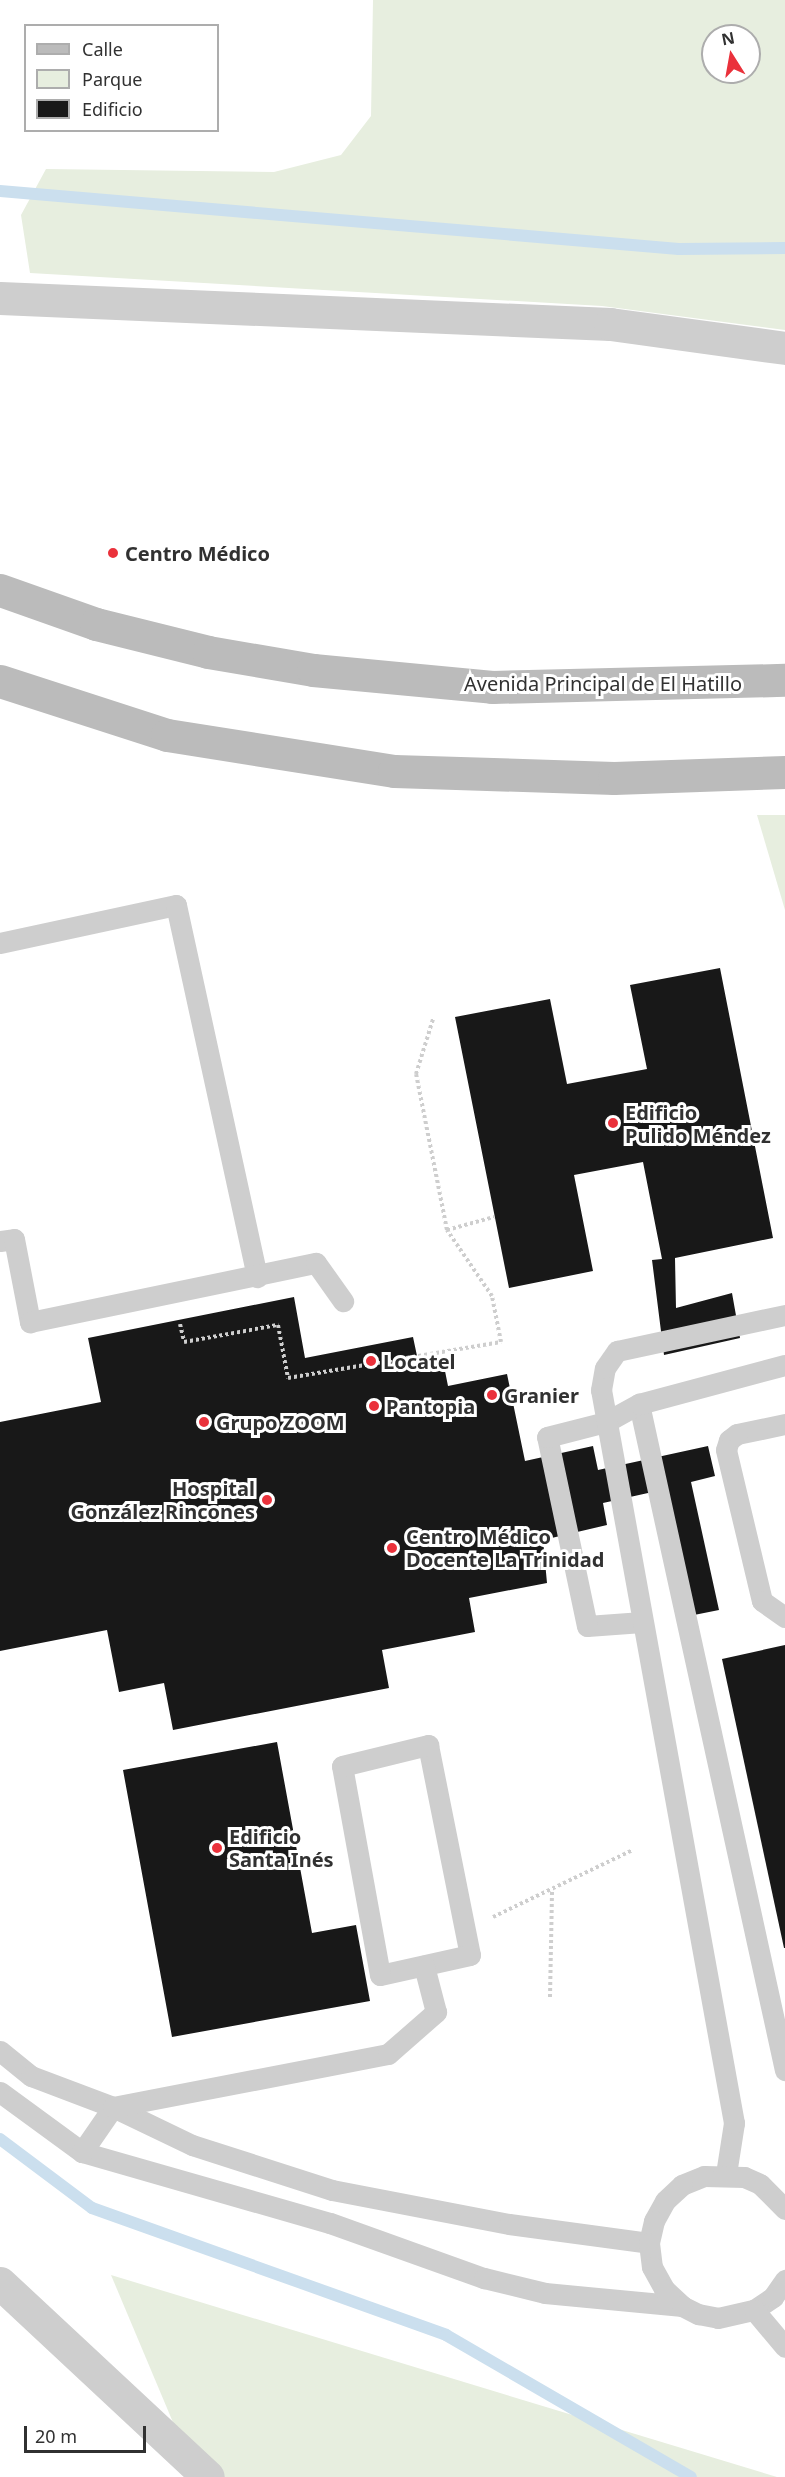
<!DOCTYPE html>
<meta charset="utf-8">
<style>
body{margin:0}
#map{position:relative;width:785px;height:2477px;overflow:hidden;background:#fff;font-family:"Noto Sans",sans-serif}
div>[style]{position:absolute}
.green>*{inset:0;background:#e7eedf}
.stream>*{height:12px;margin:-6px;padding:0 6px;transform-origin:6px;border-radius:6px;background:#cbdfee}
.building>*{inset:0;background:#181818}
.path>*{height:4px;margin-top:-2px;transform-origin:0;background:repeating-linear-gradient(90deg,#cecece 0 3px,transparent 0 6px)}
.service>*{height:21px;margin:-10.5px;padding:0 10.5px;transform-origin:10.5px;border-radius:10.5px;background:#cecece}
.minor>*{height:33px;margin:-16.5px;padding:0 16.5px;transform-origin:16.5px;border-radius:16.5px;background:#cecece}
.secondary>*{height:33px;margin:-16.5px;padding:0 16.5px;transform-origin:16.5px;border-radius:16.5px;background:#bbb}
.dots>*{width:16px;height:16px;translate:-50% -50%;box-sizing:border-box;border:3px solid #fff;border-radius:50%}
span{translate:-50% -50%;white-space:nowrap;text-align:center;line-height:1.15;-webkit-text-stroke:6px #fff;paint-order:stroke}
.poi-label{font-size:20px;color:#313131;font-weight:700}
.left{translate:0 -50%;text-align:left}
.right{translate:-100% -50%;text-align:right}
.street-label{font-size:20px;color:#313131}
.legend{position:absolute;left:24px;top:24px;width:195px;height:108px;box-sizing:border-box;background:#fff;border:2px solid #adadad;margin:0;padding:8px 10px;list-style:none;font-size:18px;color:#313131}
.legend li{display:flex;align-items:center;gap:12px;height:30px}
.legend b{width:30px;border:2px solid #adadad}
.north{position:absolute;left:701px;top:24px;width:60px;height:60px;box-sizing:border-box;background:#fff;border:2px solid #adadad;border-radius:50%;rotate:349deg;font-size:16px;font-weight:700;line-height:24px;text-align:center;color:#313131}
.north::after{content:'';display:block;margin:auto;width:21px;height:27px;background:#ea313b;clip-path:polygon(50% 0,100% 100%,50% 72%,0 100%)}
.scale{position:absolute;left:24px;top:2426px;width:122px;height:27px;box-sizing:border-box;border:3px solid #313131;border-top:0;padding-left:8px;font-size:18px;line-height:21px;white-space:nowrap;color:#313131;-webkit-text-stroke:4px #fff;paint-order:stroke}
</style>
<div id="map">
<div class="green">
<div style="clip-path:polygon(evenodd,373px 0,785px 0,785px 330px,602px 306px,30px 273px,21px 215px,46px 169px,274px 172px,341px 155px,371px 116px,373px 0,713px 36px,749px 36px,749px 72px,713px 72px,713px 36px)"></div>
<div style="clip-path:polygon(757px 815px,785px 815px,785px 910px)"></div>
<div style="clip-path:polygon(111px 2275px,777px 2477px,196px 2477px)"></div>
</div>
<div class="stream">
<div style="left:0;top:191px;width:681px;rotate:4.88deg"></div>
<div style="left:679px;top:249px;width:106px;rotate:-0.5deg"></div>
<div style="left:0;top:2139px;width:115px;rotate:36.9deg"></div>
<div style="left:92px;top:2208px;width:376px;rotate:19.7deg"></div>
<div style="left:446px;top:2335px;width:283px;rotate:30.1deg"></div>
</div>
<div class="building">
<div style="clip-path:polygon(720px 968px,773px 1238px,675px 1258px,676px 1308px,732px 1293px,740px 1338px,664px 1355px,652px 1260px,662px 1259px,643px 1162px,574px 1175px,593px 1271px,509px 1288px,455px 1017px,550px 999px,567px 1084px,647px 1069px,630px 985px)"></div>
<div style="clip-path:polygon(294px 1297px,305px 1358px,413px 1337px,420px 1370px,444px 1366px,448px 1386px,507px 1374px,525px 1461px,593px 1446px,598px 1470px,708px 1446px,715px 1476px,691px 1482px,719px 1610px,694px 1615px,666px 1489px,603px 1503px,607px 1525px,543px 1540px,547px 1583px,469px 1598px,475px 1632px,382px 1650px,389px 1688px,173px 1730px,164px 1683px,119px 1692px,107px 1630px,0 1651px,0 1422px,101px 1402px,88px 1338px)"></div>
<div style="clip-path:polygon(785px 1645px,785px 1948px,784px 1948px,722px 1659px)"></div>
<div style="clip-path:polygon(277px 1742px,312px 1933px,356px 1925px,370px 2001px,172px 2037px,123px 1770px)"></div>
</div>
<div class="path">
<div style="left:447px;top:1230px;width:49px;rotate:-15.5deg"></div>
<div style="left:180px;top:1324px;width:18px;rotate:77deg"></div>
<div style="left:184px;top:1342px;width:96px;rotate:-10.3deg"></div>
<div style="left:278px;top:1325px;width:54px;rotate:79.3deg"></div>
<div style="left:288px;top:1378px;width:216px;rotate:-9.6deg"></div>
<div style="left:501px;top:1342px;width:47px;rotate:-101.1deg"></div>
<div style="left:492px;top:1296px;width:80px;rotate:-124.3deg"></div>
<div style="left:447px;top:1230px;width:159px;rotate:-101.2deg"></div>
<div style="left:416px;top:1074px;width:58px;rotate:-72.8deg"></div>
<div style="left:493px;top:1917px;width:155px;rotate:-25.6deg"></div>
<div style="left:550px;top:1997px;width:108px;rotate:-88.9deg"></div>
</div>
<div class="service">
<div style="left:0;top:943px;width:180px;rotate:-12.2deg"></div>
<div style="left:176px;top:905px;width:381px;rotate:77.7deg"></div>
<div style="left:0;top:1241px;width:14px;rotate:-8deg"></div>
<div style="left:14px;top:1239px;width:85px;rotate:79.1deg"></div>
<div style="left:30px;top:1322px;width:292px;rotate:-11.7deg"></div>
<div style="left:316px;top:1263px;width:47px;rotate:54.6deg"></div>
<div style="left:639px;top:1404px;width:682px;rotate:77.64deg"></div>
<div style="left:785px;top:1424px;width:49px;rotate:168.2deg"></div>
<div style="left:737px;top:1434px;width:10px;rotate:143deg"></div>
<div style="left:729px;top:1440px;width:10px;rotate:107deg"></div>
<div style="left:726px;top:1450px;width:155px;rotate:76.6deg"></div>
<div style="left:762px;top:1601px;width:28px;rotate:35deg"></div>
<div style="left:642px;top:1622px;width:55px;rotate:175.8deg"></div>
<div style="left:587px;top:1626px;width:193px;rotate:-101.9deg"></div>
<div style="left:547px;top:1437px;width:61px;rotate:-14.3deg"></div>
<div style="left:606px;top:1422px;width:38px;rotate:-29deg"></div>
<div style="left:639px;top:1404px;width:151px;rotate:-15deg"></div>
<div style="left:428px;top:1745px;width:214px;rotate:78.7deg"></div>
<div style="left:470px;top:1955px;width:92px;rotate:167.5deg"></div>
<div style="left:380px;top:1975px;width:212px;rotate:-100.3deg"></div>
<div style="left:342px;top:1766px;width:89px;rotate:-13.7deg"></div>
<div style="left:0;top:2051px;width:40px;rotate:39deg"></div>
<div style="left:31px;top:2076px;width:88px;rotate:20.7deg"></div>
<div style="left:113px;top:2107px;width:88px;rotate:25.7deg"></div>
<div style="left:192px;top:2145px;width:147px;rotate:17.8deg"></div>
<div style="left:332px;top:2190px;width:180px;rotate:10.9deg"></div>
<div style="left:509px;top:2224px;width:141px;rotate:7.7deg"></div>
<div style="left:0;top:2092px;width:102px;rotate:36.2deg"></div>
<div style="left:82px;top:2152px;width:258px;rotate:16deg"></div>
<div style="left:330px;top:2223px;width:164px;rotate:19.7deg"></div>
<div style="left:484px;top:2278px;width:63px;rotate:13.8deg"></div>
<div style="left:545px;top:2293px;width:138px;rotate:5.4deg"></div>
<div style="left:82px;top:2152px;width:55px;rotate:-55.4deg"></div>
<div style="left:113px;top:2107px;width:280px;rotate:-10.9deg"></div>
<div style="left:388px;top:2054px;width:64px;rotate:-41.2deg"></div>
<div style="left:436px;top:2012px;width:48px;rotate:-104.6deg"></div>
<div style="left:726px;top:2174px;width:52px;rotate:-81.1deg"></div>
<div style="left:734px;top:2123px;width:745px;rotate:-100.28deg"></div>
<div style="left:601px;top:1390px;width:22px;rotate:-80deg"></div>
<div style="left:605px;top:1368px;width:21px;rotate:-55deg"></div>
<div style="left:617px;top:1351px;width:172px;rotate:-12.1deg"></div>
<div style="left:785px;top:2209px;width:35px;rotate:-135deg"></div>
<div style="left:760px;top:2184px;width:17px;rotate:-156deg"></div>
<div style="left:744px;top:2177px;width:40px;rotate:-178.6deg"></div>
<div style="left:704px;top:2176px;width:24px;rotate:158deg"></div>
<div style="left:682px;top:2185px;width:23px;rotate:137deg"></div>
<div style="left:665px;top:2201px;width:23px;rotate:119deg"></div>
<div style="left:654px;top:2221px;width:23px;rotate:103deg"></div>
<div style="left:649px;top:2243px;width:24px;rotate:83deg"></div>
<div style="left:652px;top:2267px;width:25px;rotate:61deg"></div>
<div style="left:664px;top:2289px;width:25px;rotate:43deg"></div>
<div style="left:682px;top:2306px;width:18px;rotate:27deg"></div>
<div style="left:698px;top:2314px;width:20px;rotate:11deg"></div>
<div style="left:718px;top:2318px;width:37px;rotate:-13deg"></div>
<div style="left:754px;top:2310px;width:23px;rotate:-34deg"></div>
<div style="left:773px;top:2297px;width:21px;rotate:-55deg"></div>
<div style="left:754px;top:2310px;width:48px;rotate:50deg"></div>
</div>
<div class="minor">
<div style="left:0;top:298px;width:611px;rotate:2.44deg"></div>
<div style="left:610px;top:324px;width:177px;rotate:7.8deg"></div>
<div style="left:0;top:2283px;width:284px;rotate:43deg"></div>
</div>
<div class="secondary">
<div style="left:0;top:590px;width:102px;rotate:19.5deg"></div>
<div style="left:96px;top:624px;width:115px;rotate:14deg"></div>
<div style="left:208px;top:652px;width:107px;rotate:9.7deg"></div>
<div style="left:313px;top:670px;width:180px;rotate:5.4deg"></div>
<div style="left:492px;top:687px;width:293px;rotate:-1.4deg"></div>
<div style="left:0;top:681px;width:176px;rotate:17.9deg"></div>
<div style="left:167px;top:735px;width:230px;rotate:9deg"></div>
<div style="left:394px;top:771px;width:220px;rotate:1.8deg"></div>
<div style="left:614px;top:778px;width:171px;rotate:-2deg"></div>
</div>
<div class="dots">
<div style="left:113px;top:553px;background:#ea313b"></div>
<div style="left:613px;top:1123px;background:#ea313b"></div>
<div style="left:371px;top:1361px;background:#ea313b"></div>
<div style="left:492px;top:1395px;background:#ea313b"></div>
<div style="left:374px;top:1406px;background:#ea313b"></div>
<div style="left:204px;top:1422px;background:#ea313b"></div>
<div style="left:267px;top:1500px;background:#ea313b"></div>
<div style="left:392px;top:1548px;background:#ea313b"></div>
<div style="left:217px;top:1848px;background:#ea313b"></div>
</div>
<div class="poi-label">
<span class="left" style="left:125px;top:553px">Centro Médico</span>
<span class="left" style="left:625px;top:1124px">Edificio<br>Pulido Méndez</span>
<span class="left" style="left:383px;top:1361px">Locatel</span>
<span class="left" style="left:504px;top:1395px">Granier</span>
<span class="left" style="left:386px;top:1406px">Pantopia</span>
<span class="left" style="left:216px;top:1422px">Grupo ZOOM</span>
<span class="right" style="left:255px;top:1500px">Hospital<br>González Rincones</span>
<span class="left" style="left:406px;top:1548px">Centro Médico<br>Docente La Trinidad</span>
<span class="left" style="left:229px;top:1848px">Edificio<br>Santa Inés</span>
</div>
<div class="street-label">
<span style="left:603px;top:683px">Avenida Principal de El Hatillo</span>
</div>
<ul class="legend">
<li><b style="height:8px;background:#bbb"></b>Calle</li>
<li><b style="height:16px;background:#e7eedf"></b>Parque</li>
<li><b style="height:16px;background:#181818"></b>Edificio</li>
</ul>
<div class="north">N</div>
<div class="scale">20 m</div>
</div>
